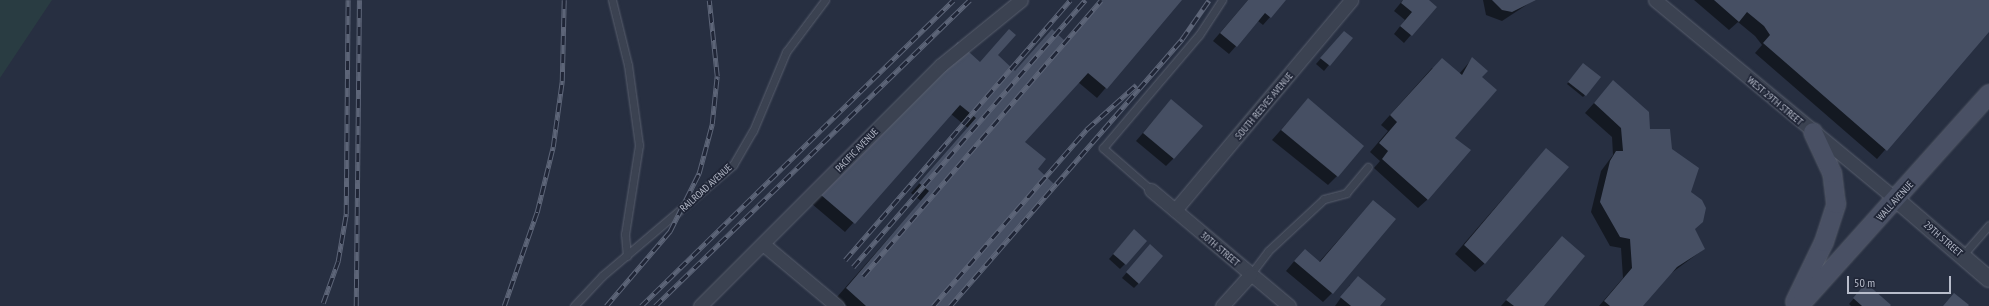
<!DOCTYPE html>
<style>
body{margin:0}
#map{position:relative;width:1989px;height:306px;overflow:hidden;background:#272f41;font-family:"PT Sans Narrow",sans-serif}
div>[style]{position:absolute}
.green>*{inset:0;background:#293c42}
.shadow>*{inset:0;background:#0007}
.building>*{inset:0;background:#464f63}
.roads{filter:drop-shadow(0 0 1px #595f6e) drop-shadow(0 0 1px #595f6e)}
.service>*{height:7px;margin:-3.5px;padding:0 3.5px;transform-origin:3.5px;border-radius:3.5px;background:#3b4251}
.minor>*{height:13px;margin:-6.5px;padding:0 6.5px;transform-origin:6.5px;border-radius:6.5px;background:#3b4251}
.tertiary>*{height:16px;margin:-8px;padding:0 8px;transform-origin:8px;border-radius:8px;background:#3b4251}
.secondary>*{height:18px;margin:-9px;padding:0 9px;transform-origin:9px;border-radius:9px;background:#495064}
.rail>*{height:4.5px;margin-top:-2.25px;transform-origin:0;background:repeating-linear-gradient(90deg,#202637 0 9px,#5d6578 0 18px);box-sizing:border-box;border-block:1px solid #5d6578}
span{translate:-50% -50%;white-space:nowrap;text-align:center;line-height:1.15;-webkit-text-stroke:3.5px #202637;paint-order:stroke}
.street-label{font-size:10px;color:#b8bdcb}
.scale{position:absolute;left:1847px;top:276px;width:104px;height:18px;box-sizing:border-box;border:2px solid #b8bdcb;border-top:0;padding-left:5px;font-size:12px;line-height:14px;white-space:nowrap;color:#b8bdcb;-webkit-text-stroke:3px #202637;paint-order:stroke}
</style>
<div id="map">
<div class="green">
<div style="clip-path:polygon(0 0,52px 0,0 78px)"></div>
</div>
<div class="shadow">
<div style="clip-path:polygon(1102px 0,1181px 0,1097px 98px,1078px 82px,1023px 142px,948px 306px,847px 306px,837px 297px,921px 201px,911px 193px,968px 128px,951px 114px,845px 232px,812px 204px,949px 52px,980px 63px,1009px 30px,996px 55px,1015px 72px,1065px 42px)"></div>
<div style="clip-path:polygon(1248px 0,1285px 0,1263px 25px,1258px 21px,1229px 54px,1213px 41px)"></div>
<div style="clip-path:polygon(1403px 0,1427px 0,1435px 7px,1404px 43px,1394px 34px,1405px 20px,1394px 11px)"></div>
<div style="clip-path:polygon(1483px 0,1534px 0,1502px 21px,1486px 15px)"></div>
<div style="clip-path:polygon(1694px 0,1989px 0,1989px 31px,1877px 159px,1755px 53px,1762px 45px,1755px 36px,1738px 22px,1729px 30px)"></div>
<div style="clip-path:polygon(1344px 32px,1351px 38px,1324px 71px,1316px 64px)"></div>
<div style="clip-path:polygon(1472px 59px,1480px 78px,1428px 199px,1418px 208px,1374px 168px,1380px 161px,1370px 152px,1388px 131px,1381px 125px,1432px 68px,1459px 74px)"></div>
<div style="clip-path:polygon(1581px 67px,1585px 95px,1583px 97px,1567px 84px)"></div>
<div style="clip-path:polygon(1613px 82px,1649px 130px,1671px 149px,1690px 193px,1694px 228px,1704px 249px,1670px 274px,1642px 306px,1599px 306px,1623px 278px,1621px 248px,1610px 246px,1591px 212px,1601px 171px,1613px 155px,1612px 137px,1585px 113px)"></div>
<div style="clip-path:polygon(1308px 99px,1337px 176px,1328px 185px,1272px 140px)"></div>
<div style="clip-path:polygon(1171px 100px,1174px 158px,1166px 166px,1136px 141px)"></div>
<div style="clip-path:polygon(1546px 149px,1485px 263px,1475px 272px,1455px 254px)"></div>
<div style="clip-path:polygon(1373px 201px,1332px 293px,1323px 302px,1286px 271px,1296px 259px,1319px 262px)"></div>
<div style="clip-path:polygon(1129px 236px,1125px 264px,1120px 269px,1109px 259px)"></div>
<div style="clip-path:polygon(1562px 237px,1543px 306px,1501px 306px,1553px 246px)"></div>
<div style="clip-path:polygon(1145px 251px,1139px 283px,1134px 288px,1122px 278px)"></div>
<div style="clip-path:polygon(1350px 285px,1379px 306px,1335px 306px)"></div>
<div style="clip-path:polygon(1861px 290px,1889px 306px,1851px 306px,1849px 304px)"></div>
</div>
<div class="building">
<div style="clip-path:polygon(1102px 0,1182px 0,1107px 89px,1088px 73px,1025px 142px,1046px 159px,1038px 169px,1054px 184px,949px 306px,866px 306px,846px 288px,929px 191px,919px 183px,976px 118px,960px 105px,855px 224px,821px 195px,958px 42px,980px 62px,1009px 29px,1016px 35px,998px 55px,1015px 71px,1052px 29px,1065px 41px)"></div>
<div style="clip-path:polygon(1248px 0,1286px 0,1271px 18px,1265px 13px,1237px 47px,1220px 33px)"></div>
<div style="clip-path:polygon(1403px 0,1429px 0,1437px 7px,1412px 36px,1400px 26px,1412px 12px,1401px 3px)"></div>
<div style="clip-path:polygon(1492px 0,1536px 0,1512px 12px,1502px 10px)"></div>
<div style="clip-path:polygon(1714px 0,1989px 0,1989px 32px,1887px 151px,1763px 43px,1770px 35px,1764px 26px,1747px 12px,1739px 22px)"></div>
<div style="clip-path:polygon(1344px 31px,1353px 38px,1330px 66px,1320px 58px)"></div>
<div style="clip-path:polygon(1472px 57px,1488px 71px,1482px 77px,1497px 90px,1455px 138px,1471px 150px,1428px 200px,1382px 159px,1388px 151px,1379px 143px,1397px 122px,1390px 115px,1442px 58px,1462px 75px)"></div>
<div style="clip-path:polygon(1583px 63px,1601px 77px,1586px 96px,1568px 82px)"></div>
<div style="clip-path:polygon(1613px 80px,1649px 112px,1650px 129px,1670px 129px,1672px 149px,1699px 168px,1691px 192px,1702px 200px,1706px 208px,1703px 222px,1695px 229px,1705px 249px,1677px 267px,1643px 306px,1610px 306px,1604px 301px,1632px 268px,1630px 239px,1620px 237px,1600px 202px,1610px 161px,1616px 151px,1623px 151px,1621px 128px,1594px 103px)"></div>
<div style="clip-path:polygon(1308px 98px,1364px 146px,1338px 177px,1281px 130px)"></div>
<div style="clip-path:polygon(1171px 99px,1203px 126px,1174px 159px,1143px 133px)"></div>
<div style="clip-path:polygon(1546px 148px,1569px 167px,1485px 264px,1464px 245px)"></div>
<div style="clip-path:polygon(1373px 200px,1396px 219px,1333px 294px,1294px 261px,1305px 249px,1320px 262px)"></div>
<div style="clip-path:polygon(1134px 229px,1147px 241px,1126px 265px,1113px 254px)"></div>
<div style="clip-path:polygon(1562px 236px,1585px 256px,1544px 306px,1514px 306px,1506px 300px)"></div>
<div style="clip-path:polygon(1150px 244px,1163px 256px,1139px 284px,1126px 272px)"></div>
<div style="clip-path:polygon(1358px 276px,1386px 299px,1380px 306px,1351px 306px,1340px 297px)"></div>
<div style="clip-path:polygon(1866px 283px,1891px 305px,1890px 306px,1862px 306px,1853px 298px)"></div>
<div style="clip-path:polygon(1954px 293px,1969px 305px,1968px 306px,1943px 306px)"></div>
</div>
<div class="roads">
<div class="service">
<div style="left:612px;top:0;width:67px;rotate:76.2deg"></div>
<div style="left:628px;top:65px;width:81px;rotate:82.2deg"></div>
<div style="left:639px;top:145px;width:90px;rotate:98.9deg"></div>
<div style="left:625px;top:234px;width:22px;rotate:85deg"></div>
<div style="left:1151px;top:190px;width:64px;rotate:-138.8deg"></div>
<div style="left:1103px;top:148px;width:148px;rotate:-49.7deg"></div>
<div style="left:1199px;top:35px;width:42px;rotate:-56.7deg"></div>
<div style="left:1962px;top:256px;width:41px;rotate:-48.9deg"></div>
<div style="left:1250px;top:275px;width:30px;rotate:-53deg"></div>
<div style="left:1268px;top:251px;width:76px;rotate:-42.9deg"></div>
<div style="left:1324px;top:199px;width:23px;rotate:-15deg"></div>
<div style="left:1346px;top:193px;width:34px;rotate:-50deg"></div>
<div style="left:574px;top:306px;width:41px;rotate:-47deg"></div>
<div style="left:602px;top:276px;width:172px;rotate:-40.3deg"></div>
<div style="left:733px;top:165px;width:39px;rotate:-60deg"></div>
<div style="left:753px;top:131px;width:86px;rotate:-67.3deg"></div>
<div style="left:786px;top:52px;width:65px;rotate:-53.1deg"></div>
</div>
<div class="minor">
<div style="left:1655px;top:0;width:314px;rotate:39.6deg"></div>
<div style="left:1151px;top:190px;width:180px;rotate:40deg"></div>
<div style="left:1175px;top:210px;width:274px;rotate:-50deg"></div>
<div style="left:763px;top:244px;width:97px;rotate:40deg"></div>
<div style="left:700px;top:306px;width:341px;rotate:-45deg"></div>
<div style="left:941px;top:65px;width:103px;rotate:-39.1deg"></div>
<div style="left:1222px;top:306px;width:42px;rotate:-47.9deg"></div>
</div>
<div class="tertiary">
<div style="left:1897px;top:200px;width:121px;rotate:40.7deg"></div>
</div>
<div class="secondary">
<div style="left:1795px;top:302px;width:67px;rotate:-64.2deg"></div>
<div style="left:1824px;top:242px;width:40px;rotate:-72deg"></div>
<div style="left:1836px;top:204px;width:31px;rotate:-97deg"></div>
<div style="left:1832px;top:173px;width:45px;rotate:-114.9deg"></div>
<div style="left:1799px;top:306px;width:285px;rotate:-48.1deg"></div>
</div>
</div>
<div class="rail">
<div style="left:845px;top:260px;width:344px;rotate:-49.1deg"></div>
<div style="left:853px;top:267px;width:354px;rotate:-49deg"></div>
<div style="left:863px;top:276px;width:364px;rotate:-49.2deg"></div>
<div style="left:323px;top:303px;width:45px;rotate:-70.3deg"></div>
<div style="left:338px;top:261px;width:48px;rotate:-80.3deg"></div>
<div style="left:346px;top:214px;width:214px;rotate:-89.5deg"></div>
<div style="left:356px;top:306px;width:306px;rotate:-89.4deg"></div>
<div style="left:504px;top:306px;width:100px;rotate:-70.7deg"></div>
<div style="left:537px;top:212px;width:67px;rotate:-76.2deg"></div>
<div style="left:553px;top:147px;width:67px;rotate:-82.2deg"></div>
<div style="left:562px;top:81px;width:81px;rotate:-88.6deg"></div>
<div style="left:606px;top:306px;width:99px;rotate:-49.5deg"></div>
<div style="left:670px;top:231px;width:65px;rotate:-63.4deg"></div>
<div style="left:699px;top:173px;width:51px;rotate:-75.1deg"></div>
<div style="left:712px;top:124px;width:48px;rotate:-84.1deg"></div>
<div style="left:717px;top:76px;width:76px;rotate:-96deg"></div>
<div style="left:641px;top:306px;width:437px;rotate:-44.4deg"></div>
<div style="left:655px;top:306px;width:439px;rotate:-44.2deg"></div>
<div style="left:933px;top:306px;width:235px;rotate:-49deg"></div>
<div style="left:1087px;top:129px;width:66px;rotate:-41.9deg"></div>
<div style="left:950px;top:306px;width:354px;rotate:-49deg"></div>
<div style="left:1182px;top:39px;width:47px;rotate:-55.3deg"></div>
</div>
<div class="street-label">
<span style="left:1775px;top:101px;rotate:40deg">WEST 29TH STREET</span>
<span style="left:1264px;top:106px;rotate:-50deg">SOUTH REEVES AVENUE</span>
<span style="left:857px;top:150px;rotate:-46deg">PACIFIC AVENUE</span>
<span style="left:706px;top:188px;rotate:-42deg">RAILROAD AVENUE</span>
<span style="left:1895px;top:201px;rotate:-48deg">WALL AVENUE</span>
<span style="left:1943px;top:239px;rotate:41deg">29TH STREET</span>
<span style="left:1220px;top:249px;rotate:40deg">30TH STREET</span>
</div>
<div class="scale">50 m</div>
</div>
